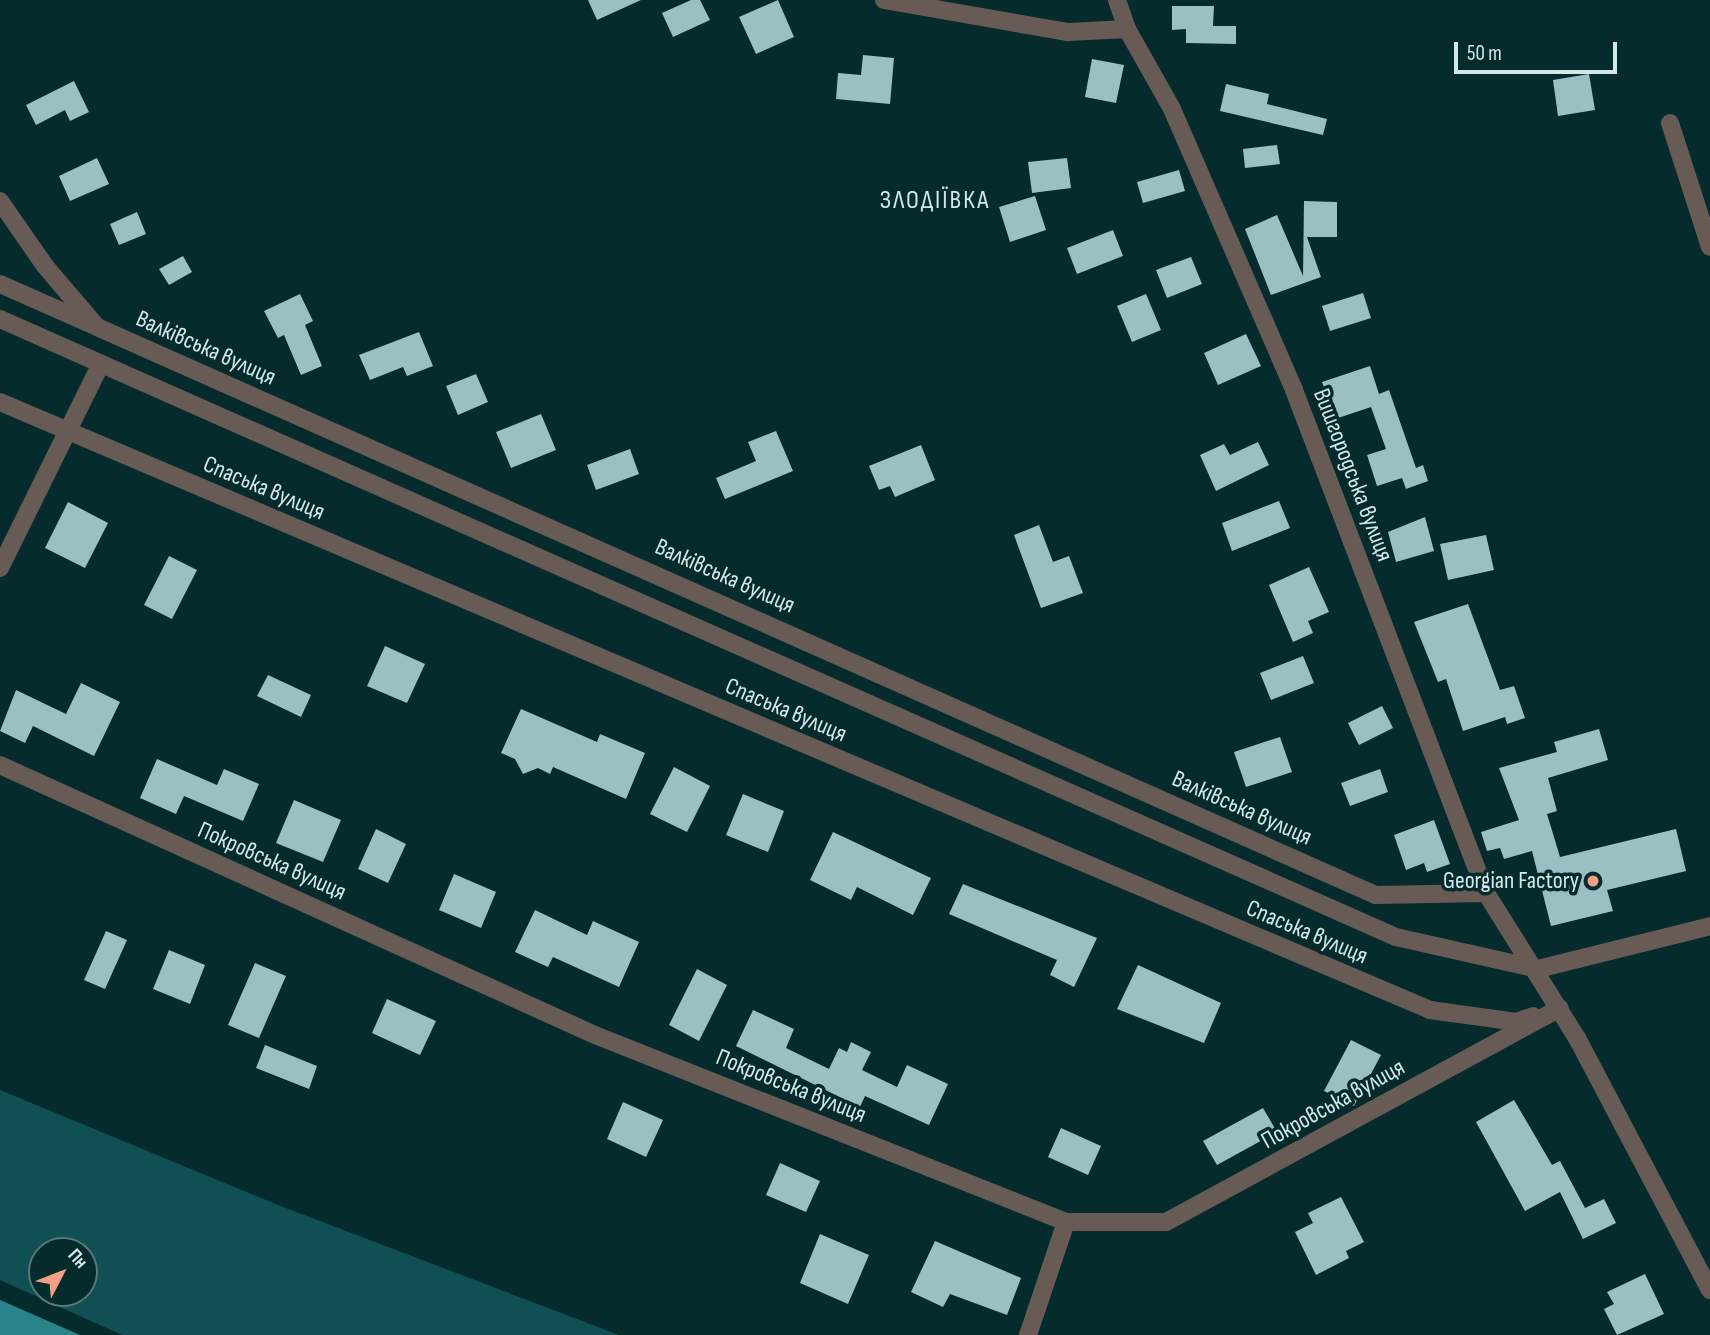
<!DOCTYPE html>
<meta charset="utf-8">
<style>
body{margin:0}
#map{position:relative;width:1710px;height:1335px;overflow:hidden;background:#052b2d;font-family:"Sofia Sans Condensed",sans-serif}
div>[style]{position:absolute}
.green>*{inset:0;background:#105055}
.water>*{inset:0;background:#298389}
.building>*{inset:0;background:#9ac0c3}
.minor>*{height:18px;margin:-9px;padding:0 9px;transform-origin:9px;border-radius:9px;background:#685b56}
.dots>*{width:19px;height:19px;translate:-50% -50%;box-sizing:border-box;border:4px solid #052b2d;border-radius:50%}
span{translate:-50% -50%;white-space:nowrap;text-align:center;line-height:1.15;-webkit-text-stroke:7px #052b2d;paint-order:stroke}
.street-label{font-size:24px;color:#d4e7e9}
.poi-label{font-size:24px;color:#d4e7e9}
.right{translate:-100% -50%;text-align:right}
.neighbourhood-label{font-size:26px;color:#d4e7e9;letter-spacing:2px}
.north{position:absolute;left:28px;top:1237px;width:70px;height:70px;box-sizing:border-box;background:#052b2d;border:2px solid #587678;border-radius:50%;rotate:48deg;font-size:19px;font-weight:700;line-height:28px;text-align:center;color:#d4e7e9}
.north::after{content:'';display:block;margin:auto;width:24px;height:32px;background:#f39f84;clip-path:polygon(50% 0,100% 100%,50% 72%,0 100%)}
.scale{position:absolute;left:1454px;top:42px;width:163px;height:32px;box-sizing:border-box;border:4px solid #d4e7e9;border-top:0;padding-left:9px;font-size:21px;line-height:24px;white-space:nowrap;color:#d4e7e9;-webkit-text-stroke:5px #052b2d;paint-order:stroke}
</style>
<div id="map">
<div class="green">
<div style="clip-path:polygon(evenodd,0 1090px,278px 1205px,619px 1335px,122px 1335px,0 1280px,0 1090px,42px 1251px,84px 1251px,84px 1293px,42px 1293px,42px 1251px)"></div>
</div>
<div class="water">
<div style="clip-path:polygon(0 1300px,80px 1335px,0 1335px)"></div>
</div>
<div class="building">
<div style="clip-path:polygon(588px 0,641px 0,597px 20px)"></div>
<div style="clip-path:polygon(691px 0,700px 0,710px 20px,673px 37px,662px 13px)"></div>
<div style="clip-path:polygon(778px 0,794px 37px,756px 54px,739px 17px)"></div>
<div style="clip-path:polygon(1172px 6px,1214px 6px,1213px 26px,1236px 26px,1236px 44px,1186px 43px,1186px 29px,1172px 30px)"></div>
<div style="clip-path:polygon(863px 55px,894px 58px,890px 104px,836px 99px,838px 73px,861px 75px)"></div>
<div style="clip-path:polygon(1092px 59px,1124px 65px,1116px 103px,1085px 97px)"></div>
<div style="clip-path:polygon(1589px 74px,1595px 110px,1558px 116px,1553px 80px)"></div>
<div style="clip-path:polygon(74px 81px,89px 112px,70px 121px,65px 110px,36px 125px,26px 105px)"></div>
<div style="clip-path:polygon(1226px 84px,1269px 94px,1267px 104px,1327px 119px,1323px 135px,1220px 111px)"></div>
<div style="clip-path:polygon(1277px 145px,1280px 164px,1245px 168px,1243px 149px)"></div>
<div style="clip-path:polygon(97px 158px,109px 184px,70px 201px,59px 176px)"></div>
<div style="clip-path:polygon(1067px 158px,1071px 188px,1032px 193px,1028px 162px)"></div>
<div style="clip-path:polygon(1179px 170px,1185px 191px,1143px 203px,1137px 182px)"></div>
<div style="clip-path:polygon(1035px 196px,1046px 230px,1010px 242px,999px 207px)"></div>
<div style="clip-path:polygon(1304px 201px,1337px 202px,1337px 237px,1307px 237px,1321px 277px,1271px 295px,1245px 229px,1277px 215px,1303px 276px)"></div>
<div style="clip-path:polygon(137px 212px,146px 234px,119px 245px,110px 224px)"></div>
<div style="clip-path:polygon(1113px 230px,1123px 256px,1077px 274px,1067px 248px)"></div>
<div style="clip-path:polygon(183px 256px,192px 272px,169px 285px,159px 269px)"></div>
<div style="clip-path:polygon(1191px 257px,1202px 284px,1167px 298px,1156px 270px)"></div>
<div style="clip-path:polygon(1363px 293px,1371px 318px,1330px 331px,1322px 306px)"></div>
<div style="clip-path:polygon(300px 294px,313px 321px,305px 325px,322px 366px,301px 375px,284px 335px,278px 338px,264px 311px)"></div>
<div style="clip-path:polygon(1146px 294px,1161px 330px,1132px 342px,1117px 306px)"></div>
<div style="clip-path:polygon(419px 332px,433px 366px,407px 376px,403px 367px,370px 380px,359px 355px)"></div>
<div style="clip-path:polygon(1246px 334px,1261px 366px,1218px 385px,1204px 353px)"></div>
<div style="clip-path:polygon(1370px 366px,1379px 394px,1389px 390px,1416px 468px,1423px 465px,1428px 481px,1406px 489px,1402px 478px,1377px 486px,1367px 455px,1386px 449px,1371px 407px,1335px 419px,1322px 382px)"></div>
<div style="clip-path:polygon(476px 374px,488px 402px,458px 415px,446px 386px)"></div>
<div style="clip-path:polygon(541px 414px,556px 450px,511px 468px,496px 432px)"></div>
<div style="clip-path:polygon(776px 431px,793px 471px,725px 499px,716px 478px,756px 461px,748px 442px)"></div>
<div style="clip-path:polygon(1258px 442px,1269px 465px,1216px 491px,1200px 455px,1224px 444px,1230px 455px)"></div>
<div style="clip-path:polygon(921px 445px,935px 480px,895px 497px,890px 486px,879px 490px,869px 466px)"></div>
<div style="clip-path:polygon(630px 449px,639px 474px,596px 490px,587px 465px)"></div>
<div style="clip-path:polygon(1279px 501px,1290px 528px,1232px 551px,1222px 523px)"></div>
<div style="clip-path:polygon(68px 502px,108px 523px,85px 568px,45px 548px)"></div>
<div style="clip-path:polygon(1425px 517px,1434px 551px,1396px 562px,1388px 532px)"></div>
<div style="clip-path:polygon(1039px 525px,1053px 562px,1069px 556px,1083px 593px,1041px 608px,1014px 535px)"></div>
<div style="clip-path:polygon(1486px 535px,1494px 570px,1448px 580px,1440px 544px)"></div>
<div style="clip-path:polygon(169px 556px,197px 570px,172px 619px,144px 605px)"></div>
<div style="clip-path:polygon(1309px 567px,1329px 612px,1308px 621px,1313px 633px,1293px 642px,1269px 585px)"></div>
<div style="clip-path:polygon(1468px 604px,1500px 690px,1514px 686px,1525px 718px,1507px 724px,1505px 717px,1463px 731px,1446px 679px,1438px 682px,1414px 622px)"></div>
<div style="clip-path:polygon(385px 646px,425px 664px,407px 703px,367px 686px)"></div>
<div style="clip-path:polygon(1303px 656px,1314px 683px,1271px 700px,1260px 673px)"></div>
<div style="clip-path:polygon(268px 675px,311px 695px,301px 717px,257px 696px)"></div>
<div style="clip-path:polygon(81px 683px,120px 702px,94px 756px,33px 726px,25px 743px,0 731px,16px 690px,66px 714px)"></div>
<div style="clip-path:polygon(1382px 706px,1393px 728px,1359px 745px,1348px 723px)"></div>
<div style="clip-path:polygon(521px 709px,597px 742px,600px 734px,645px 753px,626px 799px,553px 767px,550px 774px,538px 768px,523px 774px,515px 759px,501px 753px)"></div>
<div style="clip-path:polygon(1599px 729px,1608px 760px,1548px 778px,1557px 811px,1547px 814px,1560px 857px,1676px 829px,1686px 871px,1607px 890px,1613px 911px,1551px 926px,1532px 851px,1504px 859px,1500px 848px,1487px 851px,1481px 832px,1519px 820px,1499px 768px,1557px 752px,1554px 742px)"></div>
<div style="clip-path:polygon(1280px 737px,1292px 772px,1246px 787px,1234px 752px)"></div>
<div style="clip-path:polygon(157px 759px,217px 785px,224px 769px,259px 784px,243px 821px,184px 796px,176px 814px,140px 798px)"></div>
<div style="clip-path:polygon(674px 767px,710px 786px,687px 832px,650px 814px)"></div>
<div style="clip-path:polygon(1380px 769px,1388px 792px,1350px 806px,1341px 783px)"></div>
<div style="clip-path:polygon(743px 794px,784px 811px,768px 852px,726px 835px)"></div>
<div style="clip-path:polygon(294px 800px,341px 820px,323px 862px,276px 843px)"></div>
<div style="clip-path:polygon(1434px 820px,1450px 864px,1427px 872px,1424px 863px,1406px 870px,1394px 835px)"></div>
<div style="clip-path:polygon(376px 829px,406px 844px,388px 883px,358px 869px)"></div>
<div style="clip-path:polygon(833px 832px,931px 878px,913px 915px,857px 887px,851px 900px,810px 880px)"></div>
<div style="clip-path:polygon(454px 874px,496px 892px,481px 928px,439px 910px)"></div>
<div style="clip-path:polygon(963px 884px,1097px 938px,1074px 987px,1050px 975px,1057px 960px,949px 914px)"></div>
<div style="clip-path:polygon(535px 910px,587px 935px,593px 921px,639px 942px,619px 987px,553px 957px,548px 967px,515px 952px)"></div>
<div style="clip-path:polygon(106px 931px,127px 940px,105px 989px,84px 980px)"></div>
<div style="clip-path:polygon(169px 950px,205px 965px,190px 1004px,153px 989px)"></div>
<div style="clip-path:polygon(255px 963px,286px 976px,259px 1038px,228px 1025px)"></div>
<div style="clip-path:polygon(1138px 965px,1221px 1003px,1204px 1043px,1117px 1009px)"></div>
<div style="clip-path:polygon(697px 969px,727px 985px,699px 1041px,669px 1025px)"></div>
<div style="clip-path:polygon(387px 999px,436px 1021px,420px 1055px,372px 1033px)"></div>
<div style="clip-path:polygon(753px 1010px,794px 1029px,786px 1048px,829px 1069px,839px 1048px,847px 1052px,851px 1042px,871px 1052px,862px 1070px,897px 1087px,907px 1065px,948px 1084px,929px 1125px,865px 1096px,860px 1107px,736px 1046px)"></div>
<div style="clip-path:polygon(1351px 1040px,1381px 1055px,1354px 1106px,1324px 1091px)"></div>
<div style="clip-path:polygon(265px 1045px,317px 1066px,309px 1089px,256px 1068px)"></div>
<div style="clip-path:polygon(1514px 1100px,1552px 1165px,1560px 1161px,1585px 1208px,1604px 1199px,1616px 1223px,1583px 1239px,1560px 1192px,1525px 1211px,1476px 1122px)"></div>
<div style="clip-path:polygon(623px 1102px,663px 1120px,646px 1157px,607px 1139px)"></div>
<div style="clip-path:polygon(1263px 1108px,1277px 1132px,1217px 1165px,1203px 1141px)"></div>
<div style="clip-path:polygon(1061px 1128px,1101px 1146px,1088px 1175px,1048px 1157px)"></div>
<div style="clip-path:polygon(780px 1163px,820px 1181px,806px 1212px,766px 1195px)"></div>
<div style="clip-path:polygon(1341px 1197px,1364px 1242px,1346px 1251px,1349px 1258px,1316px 1275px,1295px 1232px,1313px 1223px,1308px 1213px)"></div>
<div style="clip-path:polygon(820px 1234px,869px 1255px,848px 1304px,800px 1283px)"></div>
<div style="clip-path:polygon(935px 1241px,1021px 1278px,1007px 1315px,950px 1294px,943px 1307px,911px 1292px)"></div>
<div style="clip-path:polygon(1645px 1274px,1664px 1314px,1617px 1335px,1604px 1309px,1614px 1304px,1607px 1292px)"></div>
</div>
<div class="minor">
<div style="left:884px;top:0;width:187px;rotate:9.9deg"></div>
<div style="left:1068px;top:32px;width:59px;rotate:-2.9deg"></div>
<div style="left:1117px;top:0;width:31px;rotate:71deg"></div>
<div style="left:1127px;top:29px;width:92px;rotate:60.6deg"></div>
<div style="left:1172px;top:109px;width:306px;rotate:66.5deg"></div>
<div style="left:1294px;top:390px;width:538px;rotate:69.11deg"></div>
<div style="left:1486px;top:893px;width:171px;rotate:57.9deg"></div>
<div style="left:1577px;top:1038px;width:285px;rotate:62.2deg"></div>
<div style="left:1670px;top:123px;width:130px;rotate:72.1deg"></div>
<div style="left:0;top:201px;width:79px;rotate:55.3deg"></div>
<div style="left:45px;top:266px;width:80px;rotate:49.6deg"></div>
<div style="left:97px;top:327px;width:1399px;rotate:23.95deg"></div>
<div style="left:1376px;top:895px;width:110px;rotate:-1deg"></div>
<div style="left:0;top:284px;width:102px;rotate:23.8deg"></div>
<div style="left:0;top:319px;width:1527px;rotate:23.88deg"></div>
<div style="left:1396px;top:937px;width:146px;rotate:12.7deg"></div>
<div style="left:1538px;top:969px;width:177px;rotate:-14deg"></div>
<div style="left:0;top:402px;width:1554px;rotate:23.03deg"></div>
<div style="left:1430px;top:1010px;width:87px;rotate:7.9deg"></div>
<div style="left:1516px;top:1022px;width:18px;rotate:-19deg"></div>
<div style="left:0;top:568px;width:228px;rotate:-63.7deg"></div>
<div style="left:0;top:765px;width:653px;rotate:24.41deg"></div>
<div style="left:595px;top:1035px;width:507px;rotate:21.65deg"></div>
<div style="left:1066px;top:1222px;width:100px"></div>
<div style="left:1166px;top:1222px;width:448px;rotate:-28.5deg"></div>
<div style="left:1028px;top:1335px;width:119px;rotate:-71.4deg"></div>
</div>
<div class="dots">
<div style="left:1593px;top:881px;background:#f39f84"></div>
</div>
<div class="street-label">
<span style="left:206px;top:348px;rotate:24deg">Валківська вулиця</span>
<span style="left:1353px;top:475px;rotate:69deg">Вишгородська вулиця</span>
<span style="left:264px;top:488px;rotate:23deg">Спаська вулиця</span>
<span style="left:725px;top:576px;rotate:24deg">Валківська вулиця</span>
<span style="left:786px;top:710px;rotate:23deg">Спаська вулиця</span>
<span style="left:1242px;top:808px;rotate:24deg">Валківська вулиця</span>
<span style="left:272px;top:861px;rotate:24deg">Покровська вулиця</span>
<span style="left:1307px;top:932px;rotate:23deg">Спаська вулиця</span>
<span style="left:791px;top:1086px;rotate:22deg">Покровська вулиця</span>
<span style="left:1333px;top:1104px;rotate:-29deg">Покровська вулиця</span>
</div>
<div class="poi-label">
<span class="right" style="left:1579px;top:881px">Georgian Factory</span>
</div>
<div class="neighbourhood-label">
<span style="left:935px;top:201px">ЗЛОДІЇВКА</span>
</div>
<div class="north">Пн</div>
<div class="scale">50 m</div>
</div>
